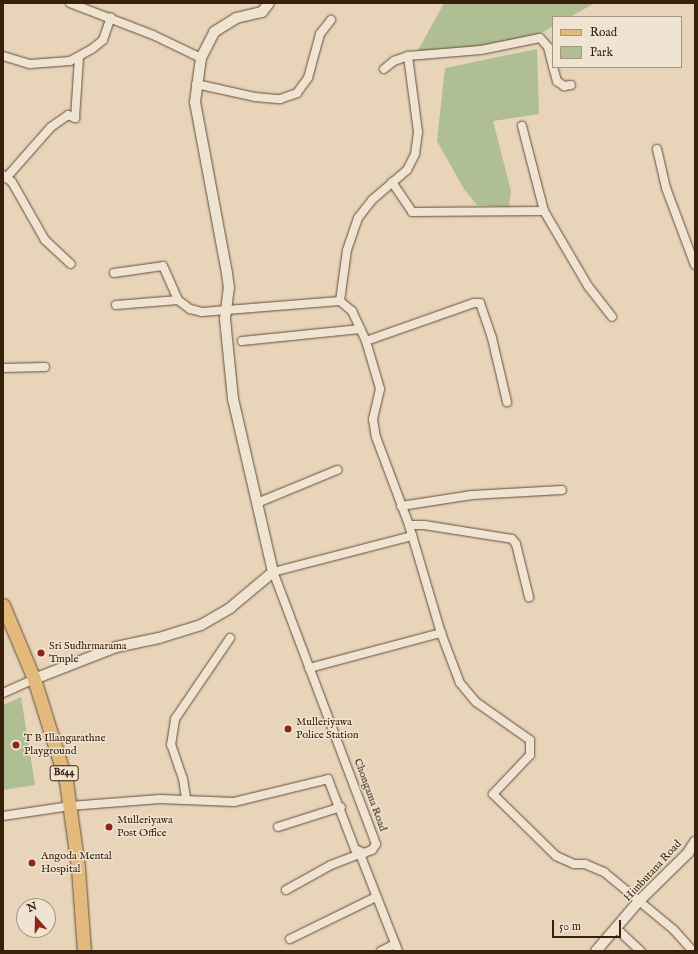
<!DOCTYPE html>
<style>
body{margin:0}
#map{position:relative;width:698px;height:954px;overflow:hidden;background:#e7d4b9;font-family:"IM FELL English",serif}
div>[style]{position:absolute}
.green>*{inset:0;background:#b0be94}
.roads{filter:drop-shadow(0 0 1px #644d38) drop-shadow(0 0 1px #644d38)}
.minor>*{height:8px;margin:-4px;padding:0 4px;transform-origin:4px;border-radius:4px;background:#efe3d2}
.tertiary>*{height:10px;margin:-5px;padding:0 5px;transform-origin:5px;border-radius:5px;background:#efe3d2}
.primary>*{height:13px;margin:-6.5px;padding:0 6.5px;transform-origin:6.5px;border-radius:6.5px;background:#e4ba7c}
.dots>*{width:11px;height:11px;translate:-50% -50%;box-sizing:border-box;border:2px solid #efe3d2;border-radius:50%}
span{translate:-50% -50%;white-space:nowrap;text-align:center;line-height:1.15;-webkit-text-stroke:3px #efe3d2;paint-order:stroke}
.shield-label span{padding:1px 3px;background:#efe3d2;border:1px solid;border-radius:3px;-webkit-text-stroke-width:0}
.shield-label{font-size:10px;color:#39200d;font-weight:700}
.poi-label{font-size:11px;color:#39200d}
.left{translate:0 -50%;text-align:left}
.street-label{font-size:11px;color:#39200d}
.frame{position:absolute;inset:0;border:4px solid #39200d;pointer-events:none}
.legend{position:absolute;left:552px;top:16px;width:130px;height:52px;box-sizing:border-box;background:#efe3d2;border:1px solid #a69583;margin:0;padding:5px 7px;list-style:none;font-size:12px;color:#39200d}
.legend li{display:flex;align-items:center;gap:8px;height:20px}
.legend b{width:20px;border:1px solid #a69583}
.north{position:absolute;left:16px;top:898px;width:40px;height:40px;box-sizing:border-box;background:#efe3d2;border:1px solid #a69583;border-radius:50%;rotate:340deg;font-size:11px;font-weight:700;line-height:16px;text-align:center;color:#39200d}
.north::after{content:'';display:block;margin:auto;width:14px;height:18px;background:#8f2418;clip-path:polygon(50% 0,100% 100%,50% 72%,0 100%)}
.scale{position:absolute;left:552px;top:920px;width:69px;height:18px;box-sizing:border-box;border:2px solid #39200d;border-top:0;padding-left:5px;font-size:12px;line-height:14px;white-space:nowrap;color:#39200d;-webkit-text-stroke:3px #efe3d2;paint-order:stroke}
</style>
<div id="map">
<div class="green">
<div style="clip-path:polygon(444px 3px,595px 3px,570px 17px,553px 17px,553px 26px,543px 32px,482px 52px,415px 56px)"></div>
<div style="clip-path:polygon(537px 49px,539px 114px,493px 121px,511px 191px,509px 207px,477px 205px,464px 189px,437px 141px,445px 68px)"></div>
<div style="clip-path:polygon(21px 697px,35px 785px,3px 790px,3px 705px)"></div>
</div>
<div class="roads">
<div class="minor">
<div style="left:70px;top:3px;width:89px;rotate:21.1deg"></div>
<div style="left:153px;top:35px;width:53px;rotate:25.6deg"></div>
<div style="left:3px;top:56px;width:28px;rotate:17deg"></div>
<div style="left:30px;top:64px;width:40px;rotate:-4.3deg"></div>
<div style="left:70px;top:61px;width:25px;rotate:-29deg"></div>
<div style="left:92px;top:49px;width:14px;rotate:-39deg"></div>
<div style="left:103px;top:40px;width:24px;rotate:-71deg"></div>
<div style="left:553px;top:67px;width:15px;rotate:74deg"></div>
<div style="left:557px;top:81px;width:9px;rotate:36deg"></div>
<div style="left:564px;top:86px;width:7px;rotate:-8deg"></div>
<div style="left:384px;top:69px;width:13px;rotate:-39deg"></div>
<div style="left:394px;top:61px;width:15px;rotate:-20deg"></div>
<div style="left:408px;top:56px;width:73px;rotate:-4.7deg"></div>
<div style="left:481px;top:50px;width:60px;rotate:-11.5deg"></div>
<div style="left:540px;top:38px;width:12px;rotate:48deg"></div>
<div style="left:548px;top:47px;width:21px;rotate:76deg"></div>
<div style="left:196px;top:84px;width:60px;rotate:12.4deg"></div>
<div style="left:255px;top:97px;width:25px;rotate:5deg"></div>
<div style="left:280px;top:99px;width:18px;rotate:-19deg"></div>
<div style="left:297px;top:93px;width:19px;rotate:-54deg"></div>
<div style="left:308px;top:78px;width:46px;rotate:-74.7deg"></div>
<div style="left:320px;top:34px;width:18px;rotate:-52deg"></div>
<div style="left:657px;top:149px;width:40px;rotate:77deg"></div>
<div style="left:666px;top:188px;width:82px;rotate:69.4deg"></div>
<div style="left:3px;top:175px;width:11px;rotate:38deg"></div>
<div style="left:12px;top:182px;width:67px;rotate:60.4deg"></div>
<div style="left:45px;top:240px;width:35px;rotate:43deg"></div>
<div style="left:6px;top:178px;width:68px;rotate:-48.6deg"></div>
<div style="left:51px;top:127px;width:21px;rotate:-35deg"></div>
<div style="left:68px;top:115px;width:8px;rotate:23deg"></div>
<div style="left:75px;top:118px;width:61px;rotate:-86.2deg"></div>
<div style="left:392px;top:182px;width:36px;rotate:56deg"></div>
<div style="left:412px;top:212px;width:132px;rotate:-0.4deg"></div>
<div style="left:544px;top:211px;width:88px;rotate:-104.5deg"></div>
<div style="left:544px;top:211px;width:87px;rotate:59.6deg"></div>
<div style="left:588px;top:286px;width:39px;rotate:52deg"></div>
<div style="left:114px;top:273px;width:49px;rotate:-8.1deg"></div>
<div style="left:163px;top:266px;width:37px;rotate:66deg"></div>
<div style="left:178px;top:300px;width:15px;rotate:37deg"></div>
<div style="left:190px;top:309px;width:12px;rotate:14deg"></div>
<div style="left:202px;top:312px;width:138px;rotate:-4.6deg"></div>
<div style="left:340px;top:301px;width:16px;rotate:40deg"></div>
<div style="left:352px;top:311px;width:33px;rotate:65deg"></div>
<div style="left:366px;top:341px;width:50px;rotate:73.7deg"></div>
<div style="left:380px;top:389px;width:31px;rotate:103deg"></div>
<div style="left:373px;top:419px;width:18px;rotate:81deg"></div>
<div style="left:376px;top:437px;width:94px;rotate:69.4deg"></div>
<div style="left:409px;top:525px;width:113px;rotate:73.5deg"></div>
<div style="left:441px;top:633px;width:53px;rotate:69.2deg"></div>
<div style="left:460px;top:683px;width:25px;rotate:50deg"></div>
<div style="left:476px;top:702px;width:66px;rotate:35.1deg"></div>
<div style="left:530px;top:740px;width:15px;rotate:90deg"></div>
<div style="left:530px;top:755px;width:54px;rotate:133.5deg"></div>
<div style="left:493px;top:794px;width:88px;rotate:44.5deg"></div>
<div style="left:556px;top:856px;width:20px;rotate:24deg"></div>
<div style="left:574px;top:864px;width:11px"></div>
<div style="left:585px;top:864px;width:21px;rotate:23deg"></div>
<div style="left:604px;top:872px;width:91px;rotate:39.6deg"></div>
<div style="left:674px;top:930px;width:28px;rotate:48deg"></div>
<div style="left:340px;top:301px;width:51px;rotate:-82.2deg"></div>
<div style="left:347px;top:250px;width:34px;rotate:-71deg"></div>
<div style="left:358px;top:218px;width:23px;rotate:-52deg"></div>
<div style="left:372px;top:200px;width:46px;rotate:-40.6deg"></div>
<div style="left:407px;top:170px;width:18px;rotate:-63deg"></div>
<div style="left:415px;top:154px;width:22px;rotate:-82deg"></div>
<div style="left:418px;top:132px;width:77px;rotate:-97.5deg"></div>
<div style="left:116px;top:305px;width:62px;rotate:-4.6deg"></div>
<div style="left:242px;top:341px;width:119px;rotate:-5.8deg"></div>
<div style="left:366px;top:341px;width:114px;rotate:-19.4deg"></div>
<div style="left:474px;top:303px;width:6px"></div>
<div style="left:480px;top:303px;width:37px;rotate:71deg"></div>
<div style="left:492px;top:338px;width:66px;rotate:76.8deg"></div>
<div style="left:3px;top:368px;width:42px;rotate:-1.4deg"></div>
<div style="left:257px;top:503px;width:87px;rotate:-22.4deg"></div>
<div style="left:401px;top:506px;width:72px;rotate:-8.8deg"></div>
<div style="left:472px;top:495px;width:90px;rotate:-3.2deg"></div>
<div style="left:409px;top:525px;width:15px"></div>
<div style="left:424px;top:525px;width:89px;rotate:9deg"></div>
<div style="left:512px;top:539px;width:6px;rotate:51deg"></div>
<div style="left:516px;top:544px;width:55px;rotate:76.2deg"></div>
<div style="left:309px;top:668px;width:137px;rotate:-14.9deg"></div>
<div style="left:3px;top:693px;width:34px;rotate:-24deg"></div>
<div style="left:186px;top:798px;width:19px;rotate:-99deg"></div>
<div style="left:183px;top:779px;width:36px;rotate:-109deg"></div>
<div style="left:171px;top:745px;width:26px;rotate:-81deg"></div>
<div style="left:175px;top:719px;width:98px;rotate:-55.8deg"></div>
<div style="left:3px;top:816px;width:68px;rotate:-8.5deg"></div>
<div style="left:70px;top:806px;width:90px;rotate:-4.4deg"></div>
<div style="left:160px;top:799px;width:74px;rotate:2.3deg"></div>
<div style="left:234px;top:802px;width:97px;rotate:-13.7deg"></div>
<div style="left:328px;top:779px;width:75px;rotate:68.9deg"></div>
<div style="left:355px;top:849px;width:10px;rotate:24deg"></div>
<div style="left:364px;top:853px;width:9px;rotate:-21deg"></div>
<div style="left:372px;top:850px;width:7px;rotate:-56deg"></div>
<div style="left:376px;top:844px;width:291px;rotate:-110.7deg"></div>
<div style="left:273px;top:572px;width:144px;rotate:-14.5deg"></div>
<div style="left:278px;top:827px;width:66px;rotate:-17.6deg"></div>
<div style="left:356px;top:850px;width:6px;rotate:45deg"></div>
<div style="left:360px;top:854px;width:104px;rotate:68.6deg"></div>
<div style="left:286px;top:890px;width:51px;rotate:-29.1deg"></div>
<div style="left:331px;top:865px;width:31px;rotate:-21deg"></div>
<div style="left:617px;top:929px;width:33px;rotate:43deg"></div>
<div style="left:290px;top:939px;width:96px;rotate:-26deg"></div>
<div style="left:381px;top:951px;width:16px;rotate:-27deg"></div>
</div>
<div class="tertiary">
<div style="left:34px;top:679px;width:88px;rotate:-21.3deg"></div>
<div style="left:116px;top:647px;width:44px;rotate:-11.8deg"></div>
<div style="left:159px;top:638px;width:44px;rotate:-17.2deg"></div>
<div style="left:201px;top:625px;width:34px;rotate:-30deg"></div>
<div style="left:230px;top:608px;width:56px;rotate:-39.9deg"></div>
<div style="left:273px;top:572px;width:178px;rotate:-103deg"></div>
<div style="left:233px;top:399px;width:80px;rotate:-95.7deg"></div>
<div style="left:225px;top:319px;width:31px;rotate:-83deg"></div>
<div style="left:229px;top:288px;width:15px;rotate:-98deg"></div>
<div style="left:227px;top:273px;width:174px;rotate:-100.6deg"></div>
<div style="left:195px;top:102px;width:44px;rotate:-82.2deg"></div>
<div style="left:201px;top:58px;width:29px;rotate:-63deg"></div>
<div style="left:214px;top:32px;width:26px;rotate:-32deg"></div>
<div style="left:236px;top:18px;width:27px;rotate:-13deg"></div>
<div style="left:262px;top:12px;width:11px;rotate:-52deg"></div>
<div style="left:596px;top:951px;width:65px;rotate:-49.4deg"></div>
<div style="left:638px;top:902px;width:70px;rotate:-44.4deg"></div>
<div style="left:688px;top:853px;width:13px;rotate:-58deg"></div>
</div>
<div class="primary">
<div style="left:3px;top:605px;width:80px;rotate:67.3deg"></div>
<div style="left:34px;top:679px;width:107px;rotate:72.6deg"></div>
<div style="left:66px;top:781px;width:88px;rotate:82.1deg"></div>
<div style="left:78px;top:868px;width:83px;rotate:85.9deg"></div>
</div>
</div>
<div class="dots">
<div style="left:41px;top:653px;background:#8f2418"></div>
<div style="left:288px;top:729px;background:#8f2418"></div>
<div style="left:16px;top:745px;background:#8f2418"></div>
<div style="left:109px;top:827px;background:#8f2418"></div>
<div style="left:32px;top:863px;background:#8f2418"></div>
</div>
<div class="shield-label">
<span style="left:64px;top:773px">B644</span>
</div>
<div class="poi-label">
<span class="left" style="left:49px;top:653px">Sri Sudhrmarama<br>Tmple</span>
<span class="left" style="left:296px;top:729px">Mulleriyawa<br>Police Station</span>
<span class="left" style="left:24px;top:745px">T B Illangarathne<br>Playground</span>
<span class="left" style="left:117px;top:827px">Mulleriyawa<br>Post Office</span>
<span class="left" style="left:41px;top:863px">Angoda Mental<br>Hospital</span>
</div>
<div class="street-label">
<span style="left:370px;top:795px;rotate:70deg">Chongama Road</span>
<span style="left:653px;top:871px;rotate:-47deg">Himbutana Road</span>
</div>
<div class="frame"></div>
<ul class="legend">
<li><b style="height:5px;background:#e4ba7c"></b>Road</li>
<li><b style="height:11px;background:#b0be94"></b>Park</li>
</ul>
<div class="north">N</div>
<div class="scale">50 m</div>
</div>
